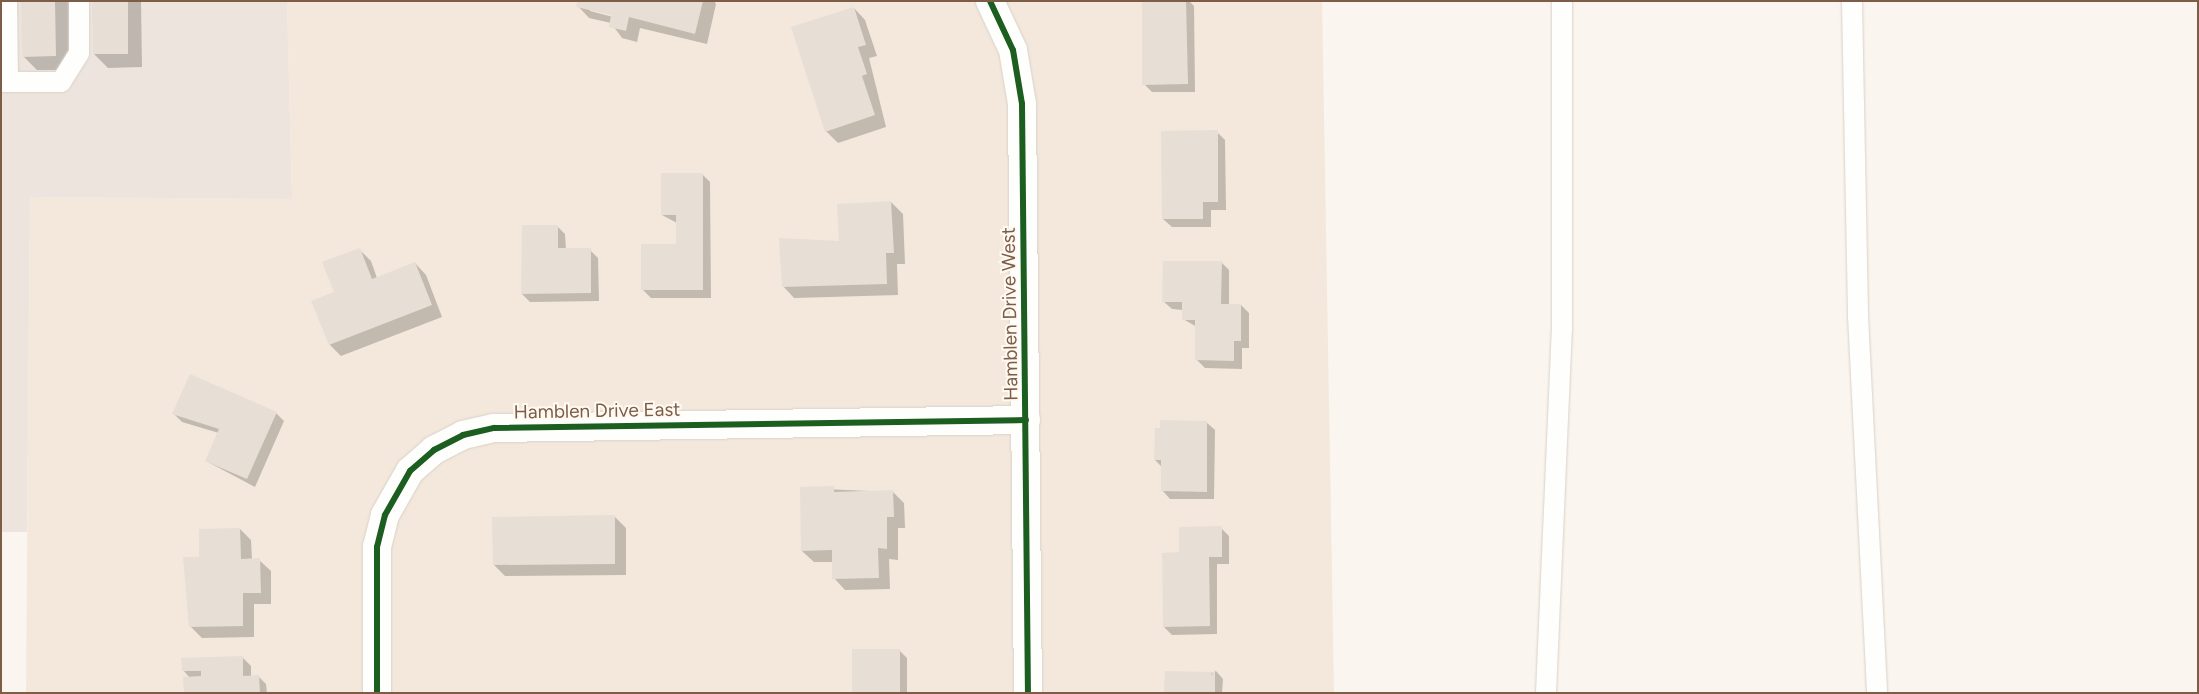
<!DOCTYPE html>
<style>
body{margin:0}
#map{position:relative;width:2199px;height:694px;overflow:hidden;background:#faf5ee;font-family:Figtree,sans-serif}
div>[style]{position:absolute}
.residential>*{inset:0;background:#f3e8db}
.industrial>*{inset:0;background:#ede5dd}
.shadow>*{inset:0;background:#0003}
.building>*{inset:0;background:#e7ded5}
.roads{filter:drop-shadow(0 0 1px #d9d1ca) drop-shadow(0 0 1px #d9d1ca)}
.lane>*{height:20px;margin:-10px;padding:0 10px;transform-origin:10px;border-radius:10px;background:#fefefc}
.street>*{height:28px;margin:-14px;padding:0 14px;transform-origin:14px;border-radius:14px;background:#fefefc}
.cycleway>*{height:6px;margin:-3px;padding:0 3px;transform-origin:3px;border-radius:3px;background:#1b5e20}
span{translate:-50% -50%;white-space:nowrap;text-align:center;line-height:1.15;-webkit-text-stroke:4px #fffaf1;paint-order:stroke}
.street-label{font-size:19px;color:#7d5c48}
.frame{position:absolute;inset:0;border:2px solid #7d5c48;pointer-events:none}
</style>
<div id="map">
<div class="residential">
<div style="clip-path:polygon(287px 1px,1322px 1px,1334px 693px,26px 693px,30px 197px,292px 199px)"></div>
</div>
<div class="industrial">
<div style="clip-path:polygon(1px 1px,287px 1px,292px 199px,30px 197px,27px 532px,1px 532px)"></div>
</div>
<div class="shadow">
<div style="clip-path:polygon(22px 1px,69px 1px,70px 70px,37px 70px,23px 56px)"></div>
<div style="clip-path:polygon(93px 1px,141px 1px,142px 67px,108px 68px,94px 54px)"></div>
<div style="clip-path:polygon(evenodd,579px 1px,714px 1px,716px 4px,707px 44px,640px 28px,637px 42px,622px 38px,611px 23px,589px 18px,578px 6px,579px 1px,590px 9px,618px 15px,617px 18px,590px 11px,590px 9px)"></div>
<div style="clip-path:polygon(1143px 1px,1189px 1px,1194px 6px,1195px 92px,1152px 92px,1144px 84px)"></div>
<div style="clip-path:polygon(854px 8px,865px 20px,877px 56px,869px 58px,886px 127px,838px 143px,826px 131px)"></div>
<div style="clip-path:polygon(1217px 132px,1225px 140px,1226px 210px,1211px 210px,1211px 227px,1172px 227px,1163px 219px)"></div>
<div style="clip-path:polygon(702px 174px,710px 182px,711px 298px,651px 298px,643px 290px,678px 245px,677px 223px,662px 215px)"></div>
<div style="clip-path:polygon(891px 202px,903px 214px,905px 264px,897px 264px,898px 295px,794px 298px,783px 286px,781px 240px,840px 242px)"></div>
<div style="clip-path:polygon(557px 226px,565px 234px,566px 250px,590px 250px,598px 258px,599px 301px,530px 302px,522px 294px)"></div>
<div style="clip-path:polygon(359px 249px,371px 261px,377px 278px,415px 263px,426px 275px,442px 317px,341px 356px,330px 345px,335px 293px)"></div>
<div style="clip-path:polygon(1221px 262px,1229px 270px,1229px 305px,1241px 305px,1249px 313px,1249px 348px,1242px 348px,1242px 369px,1205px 368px,1197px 360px,1197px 327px,1183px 319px,1183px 310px,1172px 309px,1163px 301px)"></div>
<div style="clip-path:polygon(276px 413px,284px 421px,255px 487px,206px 461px,219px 433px,182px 422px,174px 414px)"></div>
<div style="clip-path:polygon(1206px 422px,1215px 430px,1214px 499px,1170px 499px,1162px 490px,1162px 467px,1155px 460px)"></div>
<div style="clip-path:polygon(801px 488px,893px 492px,904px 503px,905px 528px,898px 528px,898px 560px,889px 559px,890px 589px,845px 590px,834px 578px,833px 562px,814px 562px,802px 551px)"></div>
<div style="clip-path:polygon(614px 516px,626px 528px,626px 575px,505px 576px,494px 565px)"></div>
<div style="clip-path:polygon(1221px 528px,1229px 536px,1229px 564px,1217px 564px,1217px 634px,1172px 635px,1164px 627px,1180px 554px)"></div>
<div style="clip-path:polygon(240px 529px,251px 540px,252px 560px,259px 560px,271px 571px,271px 604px,254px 604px,254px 637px,202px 638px,190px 626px)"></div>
<div style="clip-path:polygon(899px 650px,907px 658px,907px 693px,854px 693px)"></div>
<div style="clip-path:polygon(243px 658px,251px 666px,251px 677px,258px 676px,266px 684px,267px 693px,185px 693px,190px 678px,183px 670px)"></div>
<div style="clip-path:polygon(1216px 671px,1223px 679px,1222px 693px,1165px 693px)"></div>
</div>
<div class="building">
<div style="clip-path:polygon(21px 1px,55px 1px,56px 56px,22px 57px)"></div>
<div style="clip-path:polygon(92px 1px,128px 1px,128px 54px,93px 54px)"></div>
<div style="clip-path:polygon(578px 1px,703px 1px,695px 34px,629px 17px,626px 31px,609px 27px,611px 15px,576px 7px)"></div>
<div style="clip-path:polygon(1142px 1px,1186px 1px,1188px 84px,1142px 85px)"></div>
<div style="clip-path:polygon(854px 7px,866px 45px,858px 47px,867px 74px,862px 76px,875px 115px,825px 132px,791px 27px)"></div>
<div style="clip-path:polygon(1218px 130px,1218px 202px,1203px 202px,1203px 219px,1162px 219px,1161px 131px)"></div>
<div style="clip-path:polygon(661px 173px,703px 173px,703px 290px,641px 290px,641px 244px,676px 244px,676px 215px,661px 215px)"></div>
<div style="clip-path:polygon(891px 201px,894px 253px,886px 253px,887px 284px,782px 287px,779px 238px,839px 241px,837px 204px)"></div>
<div style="clip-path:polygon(522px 225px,558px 225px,558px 248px,591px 248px,591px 293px,521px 294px)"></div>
<div style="clip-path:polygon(360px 248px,372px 279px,415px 262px,432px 305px,329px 345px,311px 301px,334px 292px,322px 262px)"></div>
<div style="clip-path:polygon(1163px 261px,1222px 261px,1221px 304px,1241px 304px,1241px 341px,1234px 341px,1234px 361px,1195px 360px,1195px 320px,1182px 320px,1182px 302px,1162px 302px)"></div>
<div style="clip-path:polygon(190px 374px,277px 412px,247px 479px,205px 461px,219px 429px,172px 414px)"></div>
<div style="clip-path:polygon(1160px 420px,1207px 421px,1207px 492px,1161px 491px,1161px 460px,1154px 460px,1155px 428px,1160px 428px)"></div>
<div style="clip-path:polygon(834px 486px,834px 492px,893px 490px,894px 517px,887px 517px,887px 549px,878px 548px,879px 578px,832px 579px,832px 550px,801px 551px,800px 487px)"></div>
<div style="clip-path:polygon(615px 515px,615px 564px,493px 565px,492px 517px)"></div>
<div style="clip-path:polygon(1222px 526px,1222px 557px,1209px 557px,1210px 626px,1163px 627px,1162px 553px,1179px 552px,1179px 527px)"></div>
<div style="clip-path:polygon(240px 528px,241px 559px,260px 558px,261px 593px,243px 593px,243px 626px,189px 627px,183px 557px,199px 557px,199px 529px)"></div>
<div style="clip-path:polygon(852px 649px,900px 649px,900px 693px,852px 693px)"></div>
<div style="clip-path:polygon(243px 656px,243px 676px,259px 675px,260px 693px,184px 693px,183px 677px,201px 676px,201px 671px,182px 671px,181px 658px)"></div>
<div style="clip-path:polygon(1215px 669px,1215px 693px,1164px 693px,1165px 671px,1212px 672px,1211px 676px)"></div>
</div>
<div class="roads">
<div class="lane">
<div style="left:7px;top:1px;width:81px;rotate:89.3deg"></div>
<div style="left:1852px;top:1px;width:315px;rotate:88.9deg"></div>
<div style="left:1858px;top:316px;width:377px;rotate:87.1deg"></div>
<div style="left:1px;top:82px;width:60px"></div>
<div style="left:61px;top:82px;width:34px;rotate:-58deg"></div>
<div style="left:79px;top:53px;width:52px;rotate:-90deg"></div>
<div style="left:1546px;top:693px;width:363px;rotate:-87.5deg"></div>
<div style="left:1562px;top:330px;width:329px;rotate:-90deg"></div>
</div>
<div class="street">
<div style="left:990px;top:1px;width:54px;rotate:64.9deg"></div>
<div style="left:1013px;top:50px;width:55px;rotate:80.5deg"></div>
<div style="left:1022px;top:104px;width:589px;rotate:89.42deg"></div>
<div style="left:377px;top:693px;width:146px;rotate:-90deg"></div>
<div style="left:377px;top:547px;width:33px;rotate:-76deg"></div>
<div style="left:385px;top:515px;width:51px;rotate:-60.4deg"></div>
<div style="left:410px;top:471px;width:32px;rotate:-41deg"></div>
<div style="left:434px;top:450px;width:33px;rotate:-27deg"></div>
<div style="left:463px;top:435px;width:32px;rotate:-13deg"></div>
<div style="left:494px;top:428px;width:532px;rotate:-0.86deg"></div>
</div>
</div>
<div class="cycleway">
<div style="left:990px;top:1px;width:54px;rotate:64.9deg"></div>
<div style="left:1013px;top:50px;width:55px;rotate:80.5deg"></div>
<div style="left:1022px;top:104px;width:589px;rotate:89.42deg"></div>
<div style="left:377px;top:693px;width:146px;rotate:-90deg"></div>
<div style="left:377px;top:547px;width:33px;rotate:-76deg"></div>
<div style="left:385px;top:515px;width:51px;rotate:-60.4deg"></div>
<div style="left:410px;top:471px;width:32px;rotate:-41deg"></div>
<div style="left:434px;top:450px;width:33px;rotate:-27deg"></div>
<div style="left:463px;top:435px;width:32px;rotate:-13deg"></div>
<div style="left:494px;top:428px;width:532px;rotate:-0.86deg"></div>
</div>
<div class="street-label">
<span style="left:1010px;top:314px;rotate:-91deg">Hamblen Drive West</span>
<span style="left:597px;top:411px;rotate:-1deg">Hamblen Drive East</span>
</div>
<div class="frame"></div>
</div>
